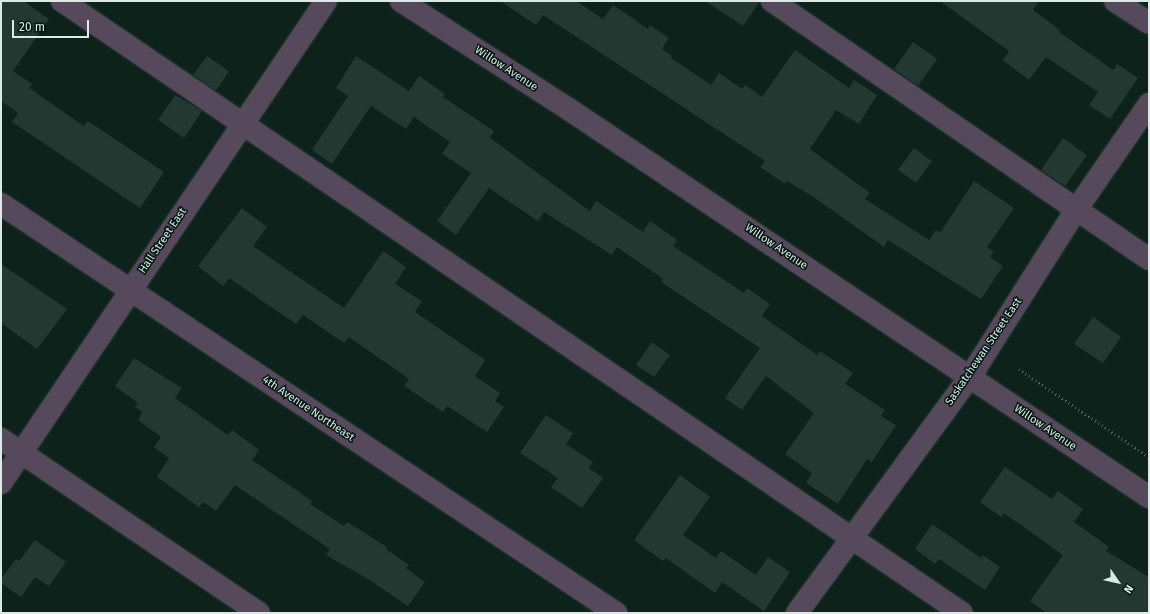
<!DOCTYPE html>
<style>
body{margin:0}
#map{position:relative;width:1150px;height:614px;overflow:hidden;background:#0d221b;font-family:"Fira Sans",sans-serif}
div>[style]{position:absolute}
.building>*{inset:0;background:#223831}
.path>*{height:2.5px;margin-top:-1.25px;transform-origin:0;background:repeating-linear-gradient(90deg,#51635d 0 1px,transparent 0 4px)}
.roads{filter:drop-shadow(0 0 1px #2a3e37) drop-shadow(0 0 1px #2a3e37)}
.minor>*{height:22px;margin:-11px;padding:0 11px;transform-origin:11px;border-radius:11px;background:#56495b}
span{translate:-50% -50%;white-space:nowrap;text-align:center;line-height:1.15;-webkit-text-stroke:3px #041812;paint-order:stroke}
.street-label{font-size:11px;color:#dce9e4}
.frame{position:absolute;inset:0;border:2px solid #dce9e4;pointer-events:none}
.north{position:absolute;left:1098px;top:562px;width:40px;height:40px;-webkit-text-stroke:3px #041812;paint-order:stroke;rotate:124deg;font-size:11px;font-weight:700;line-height:16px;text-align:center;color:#dce9e4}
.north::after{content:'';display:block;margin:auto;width:14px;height:18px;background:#dce9e4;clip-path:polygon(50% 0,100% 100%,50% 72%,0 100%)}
.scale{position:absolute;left:12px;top:20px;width:77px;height:18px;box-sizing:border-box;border:2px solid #dce9e4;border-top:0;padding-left:5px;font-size:12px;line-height:14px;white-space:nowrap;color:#dce9e4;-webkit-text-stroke:3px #041812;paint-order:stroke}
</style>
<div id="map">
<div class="building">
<div style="clip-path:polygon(1px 1px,23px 1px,49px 19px,13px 71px,32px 84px,29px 88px,84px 126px,88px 121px,164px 172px,140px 208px,12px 122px,18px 113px,1px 101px)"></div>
<div style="clip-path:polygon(500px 1px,576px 1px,603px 19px,613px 5px,648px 29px,650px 25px,669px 38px,662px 49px,672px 56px,671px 58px,711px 85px,719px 73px,742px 89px,745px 85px,762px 97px,795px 50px,849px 88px,854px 80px,877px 95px,859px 124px,836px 110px,810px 149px,870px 193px,865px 199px,929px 240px,936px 230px,941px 232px,974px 181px,1014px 208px,987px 247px,994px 252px,990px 257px,1003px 266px,981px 299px,888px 240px,884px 247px,812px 196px,787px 181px,785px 184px,760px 167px,765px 161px,543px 15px,536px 25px)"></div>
<div style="clip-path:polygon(705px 1px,760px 1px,743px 26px)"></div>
<div style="clip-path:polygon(940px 1px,1039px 1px,1033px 10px,1060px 30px,1059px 32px,1113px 70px,1117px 64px,1138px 78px,1110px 119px,1089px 105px,1098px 92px,1046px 57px,1029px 80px,1003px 60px,1009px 51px)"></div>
<div style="clip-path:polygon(913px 42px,937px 59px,918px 86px,894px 69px)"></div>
<div style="clip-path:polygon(207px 56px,229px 71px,216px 91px,193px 75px)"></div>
<div style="clip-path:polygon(356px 56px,409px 91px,419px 76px,445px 94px,443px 97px,494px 131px,490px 138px,590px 211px,596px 201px,643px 232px,650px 221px,677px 240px,673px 246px,744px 293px,747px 288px,770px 304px,762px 316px,817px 355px,820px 351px,853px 373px,845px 384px,885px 410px,881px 416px,896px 425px,872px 462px,867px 459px,838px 504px,806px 483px,812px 473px,785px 454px,814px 413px,766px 376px,742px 410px,725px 398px,760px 348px,661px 282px,663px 279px,617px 247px,612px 255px,544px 212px,538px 221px,489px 188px,456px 235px,437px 221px,471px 173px,442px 154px,450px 142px,414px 117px,406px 129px,371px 106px,332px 164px,312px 150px,348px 96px,336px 88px)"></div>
<div style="clip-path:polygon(175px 95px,202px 111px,184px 138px,158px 120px)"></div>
<div style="clip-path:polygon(1063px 138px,1087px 155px,1065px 186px,1041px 170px)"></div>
<div style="clip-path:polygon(914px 148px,932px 161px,916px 183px,898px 170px)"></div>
<div style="clip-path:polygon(242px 208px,267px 227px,253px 246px,344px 308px,383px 251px,406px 267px,395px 284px,422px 301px,415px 312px,485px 360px,475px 376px,500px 393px,495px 401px,504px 407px,487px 432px,447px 406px,443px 412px,404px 386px,409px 379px,349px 337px,344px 343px,303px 315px,296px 324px,229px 278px,223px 286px,198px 266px)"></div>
<div style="clip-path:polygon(1px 264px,67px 309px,37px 349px,1px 323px)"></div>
<div style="clip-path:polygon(1093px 317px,1121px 337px,1103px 363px,1074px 344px)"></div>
<div style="clip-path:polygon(652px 342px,670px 355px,654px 377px,636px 365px)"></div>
<div style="clip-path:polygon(134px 358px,182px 388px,175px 398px,228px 435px,232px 430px,259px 450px,252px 460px,312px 501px,310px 504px,344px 526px,347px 522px,387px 547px,386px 549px,409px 565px,406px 568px,425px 582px,408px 606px,368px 579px,326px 555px,330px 549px,235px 485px,216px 511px,203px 502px,199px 507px,157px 477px,169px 458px,154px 447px,161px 437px,138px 420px,142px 412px,135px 407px,138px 403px,115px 386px)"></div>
<div style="clip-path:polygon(546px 415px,573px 433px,566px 444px,593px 462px,589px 468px,603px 478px,582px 508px,551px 487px,558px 478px,520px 453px)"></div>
<div style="clip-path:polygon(1005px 467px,1052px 499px,1058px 491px,1083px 509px,1074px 522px,1109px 547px,1106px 551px,1149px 577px,1149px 613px,1047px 613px,1030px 601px,1063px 555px,1004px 513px,1001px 517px,980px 502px)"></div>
<div style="clip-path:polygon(680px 475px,710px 497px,683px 535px,716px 558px,721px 551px,756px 575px,768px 557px,790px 572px,764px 611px,722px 582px,715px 593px,666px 558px,663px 561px,634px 540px)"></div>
<div style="clip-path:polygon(932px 524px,981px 558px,983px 555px,1000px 567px,985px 590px,939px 559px,935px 564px,915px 549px)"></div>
<div style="clip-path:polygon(35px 540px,66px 562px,49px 586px,35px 577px,21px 597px,1px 583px,1px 579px,16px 559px,19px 561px)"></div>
</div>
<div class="path">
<div style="left:1019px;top:369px;width:157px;rotate:34.1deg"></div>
</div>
<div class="roads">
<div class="minor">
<div style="left:62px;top:1px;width:1088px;rotate:34.22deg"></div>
<div style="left:401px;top:1px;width:197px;rotate:32.8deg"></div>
<div style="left:567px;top:108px;width:700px;rotate:33.76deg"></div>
<div style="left:772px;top:1px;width:457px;rotate:34.4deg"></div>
<div style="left:1115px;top:1px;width:40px;rotate:32.9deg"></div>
<div style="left:1px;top:204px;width:739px;rotate:33.63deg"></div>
<div style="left:1px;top:439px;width:311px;rotate:34deg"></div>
<div style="left:1px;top:483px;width:581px;rotate:-56.01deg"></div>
<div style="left:797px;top:613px;width:293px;rotate:-53.8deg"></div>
<div style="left:970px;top:377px;width:198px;rotate:-57.6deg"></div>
<div style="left:1076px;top:210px;width:129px;rotate:-55.4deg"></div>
</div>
</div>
<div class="street-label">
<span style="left:506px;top:69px;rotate:33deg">Willow Avenue</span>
<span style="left:163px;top:241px;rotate:-56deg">Hall Street East</span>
<span style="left:776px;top:247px;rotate:34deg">Willow Avenue</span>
<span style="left:984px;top:352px;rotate:-56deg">Saskatchewan Street East</span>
<span style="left:308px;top:409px;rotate:34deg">4th Avenue Northeast</span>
<span style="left:1045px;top:428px;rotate:34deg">Willow Avenue</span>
</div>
<div class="frame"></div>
<div class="north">N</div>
<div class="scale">20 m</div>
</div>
